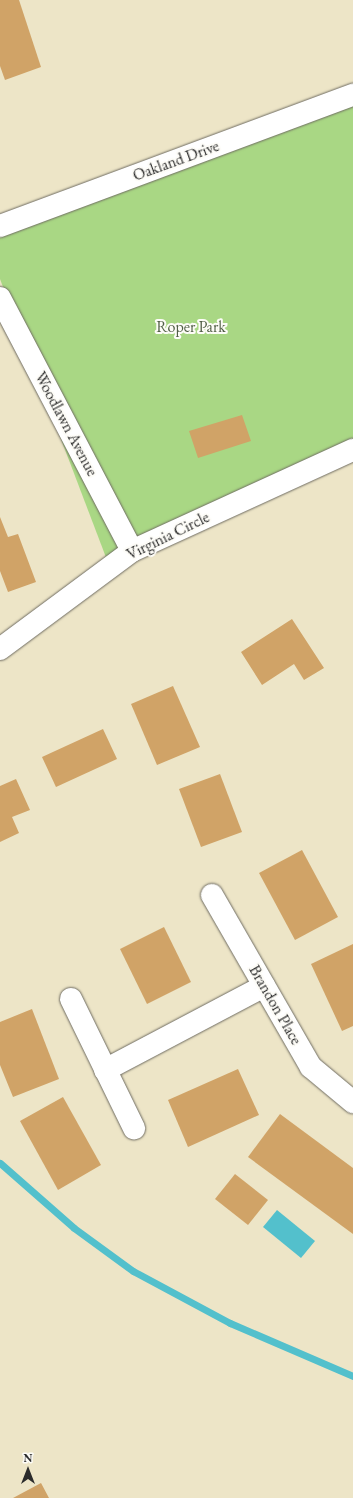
<!DOCTYPE html>
<style>
body{margin:0}
#map{position:relative;width:353px;height:1498px;overflow:hidden;background:#ede5c7;font-family:"EB Garamond",serif}
div>[style]{position:absolute}
.green>*{inset:0;background:#a9d784}
.water>*{inset:0;background:#53c0cc}
.stream>*{height:7px;margin:-3.5px;padding:0 3.5px;transform-origin:3.5px;border-radius:3.5px;background:#53c0cc}
.building>*{inset:0;background:#d0a367}
.roads{filter:drop-shadow(0 0 1px #6f6c62) drop-shadow(0 0 1px #6f6c62)}
.minor>*{height:22px;margin:-11px;padding:0 11px;transform-origin:11px;border-radius:11px;background:#fff}
span{translate:-50% -50%;white-space:nowrap;text-align:center;line-height:1.15;-webkit-text-stroke:4px #fdfcf7;paint-order:stroke}
.street-label{font-size:16px;color:#2b2b2b}
.park-label{font-size:16px;color:#515f46}
.north{position:absolute;left:8px;top:1450px;width:40px;height:40px;-webkit-text-stroke:3px #fdfcf7;paint-order:stroke;rotate:0deg;font-size:11px;font-weight:700;line-height:16px;text-align:center;color:#2b2b2b}
.north::after{content:'';display:block;margin:auto;width:14px;height:18px;background:#2b2b2b;clip-path:polygon(50% 0,100% 100%,50% 72%,0 100%)}
</style>
<div id="map">
<div class="green">
<div style="clip-path:polygon(353px 94px,353px 448px,107px 560px,0 279px,0 225px)"></div>
</div>
<div class="water">
<div style="clip-path:polygon(277px 1210px,315px 1241px,301px 1258px,263px 1227px)"></div>
</div>
<div class="stream">
<div style="left:0;top:1163px;width:98px;rotate:41.3deg"></div>
<div style="left:74px;top:1228px;width:73px;rotate:36.1deg"></div>
<div style="left:133px;top:1271px;width:110px;rotate:28.2deg"></div>
<div style="left:230px;top:1323px;width:134px;rotate:23.3deg"></div>
</div>
<div class="building">
<div style="clip-path:polygon(0 0,19px 0,41px 67px,5px 80px,0 66px)"></div>
<div style="clip-path:polygon(242px 415px,251px 441px,198px 458px,189px 431px)"></div>
<div style="clip-path:polygon(0 517px,8px 537px,18px 534px,36px 582px,8px 592px,0 571px)"></div>
<div style="clip-path:polygon(292px 619px,324px 668px,304px 680px,294px 664px,262px 685px,241px 652px)"></div>
<div style="clip-path:polygon(173px 686px,200px 747px,157px 765px,131px 704px)"></div>
<div style="clip-path:polygon(103px 729px,117px 759px,56px 787px,42px 757px)"></div>
<div style="clip-path:polygon(220px 774px,242px 832px,201px 847px,179px 789px)"></div>
<div style="clip-path:polygon(16px 779px,30px 810px,12px 817px,19px 833px,0 842px,0 786px)"></div>
<div style="clip-path:polygon(302px 850px,338px 917px,295px 940px,259px 873px)"></div>
<div style="clip-path:polygon(164px 927px,191px 982px,147px 1004px,120px 949px)"></div>
<div style="clip-path:polygon(353px 944px,353px 1026px,342px 1031px,311px 964px)"></div>
<div style="clip-path:polygon(32px 1009px,59px 1079px,13px 1097px,0 1065px,0 1022px)"></div>
<div style="clip-path:polygon(238px 1069px,259px 1115px,188px 1147px,168px 1100px)"></div>
<div style="clip-path:polygon(63px 1097px,101px 1165px,58px 1190px,20px 1121px)"></div>
<div style="clip-path:polygon(280px 1114px,353px 1168px,353px 1234px,248px 1157px)"></div>
<div style="clip-path:polygon(235px 1174px,268px 1200px,248px 1225px,215px 1199px)"></div>
<div style="clip-path:polygon(41px 1483px,49px 1498px,13px 1498px)"></div>
</div>
<div class="roads">
<div class="minor">
<div style="left:0;top:226px;width:377px;rotate:-20.4deg"></div>
<div style="left:0;top:298px;width:285px;rotate:62.4deg"></div>
<div style="left:0;top:649px;width:164px;rotate:-36.6deg"></div>
<div style="left:132px;top:551px;width:243px;rotate:-24.6deg"></div>
<div style="left:212px;top:895px;width:198px;rotate:60.1deg"></div>
<div style="left:311px;top:1067px;width:55px;rotate:39.8deg"></div>
<div style="left:71px;top:999px;width:144px;rotate:64deg"></div>
<div style="left:105px;top:1070px;width:180px;rotate:-27.8deg"></div>
</div>
</div>
<div class="street-label">
<span style="left:176px;top:161px;rotate:-20deg">Oakland Drive</span>
<span style="left:66px;top:424px;rotate:62deg">Woodlawn Avenue</span>
<span style="left:168px;top:536px;rotate:-26deg">Virginia Circle</span>
<span style="left:275px;top:1005px;rotate:60deg">Brandon Place</span>
</div>
<div class="park-label">
<span style="left:191px;top:327px">Roper Park</span>
</div>
<div class="north">N</div>
</div>
